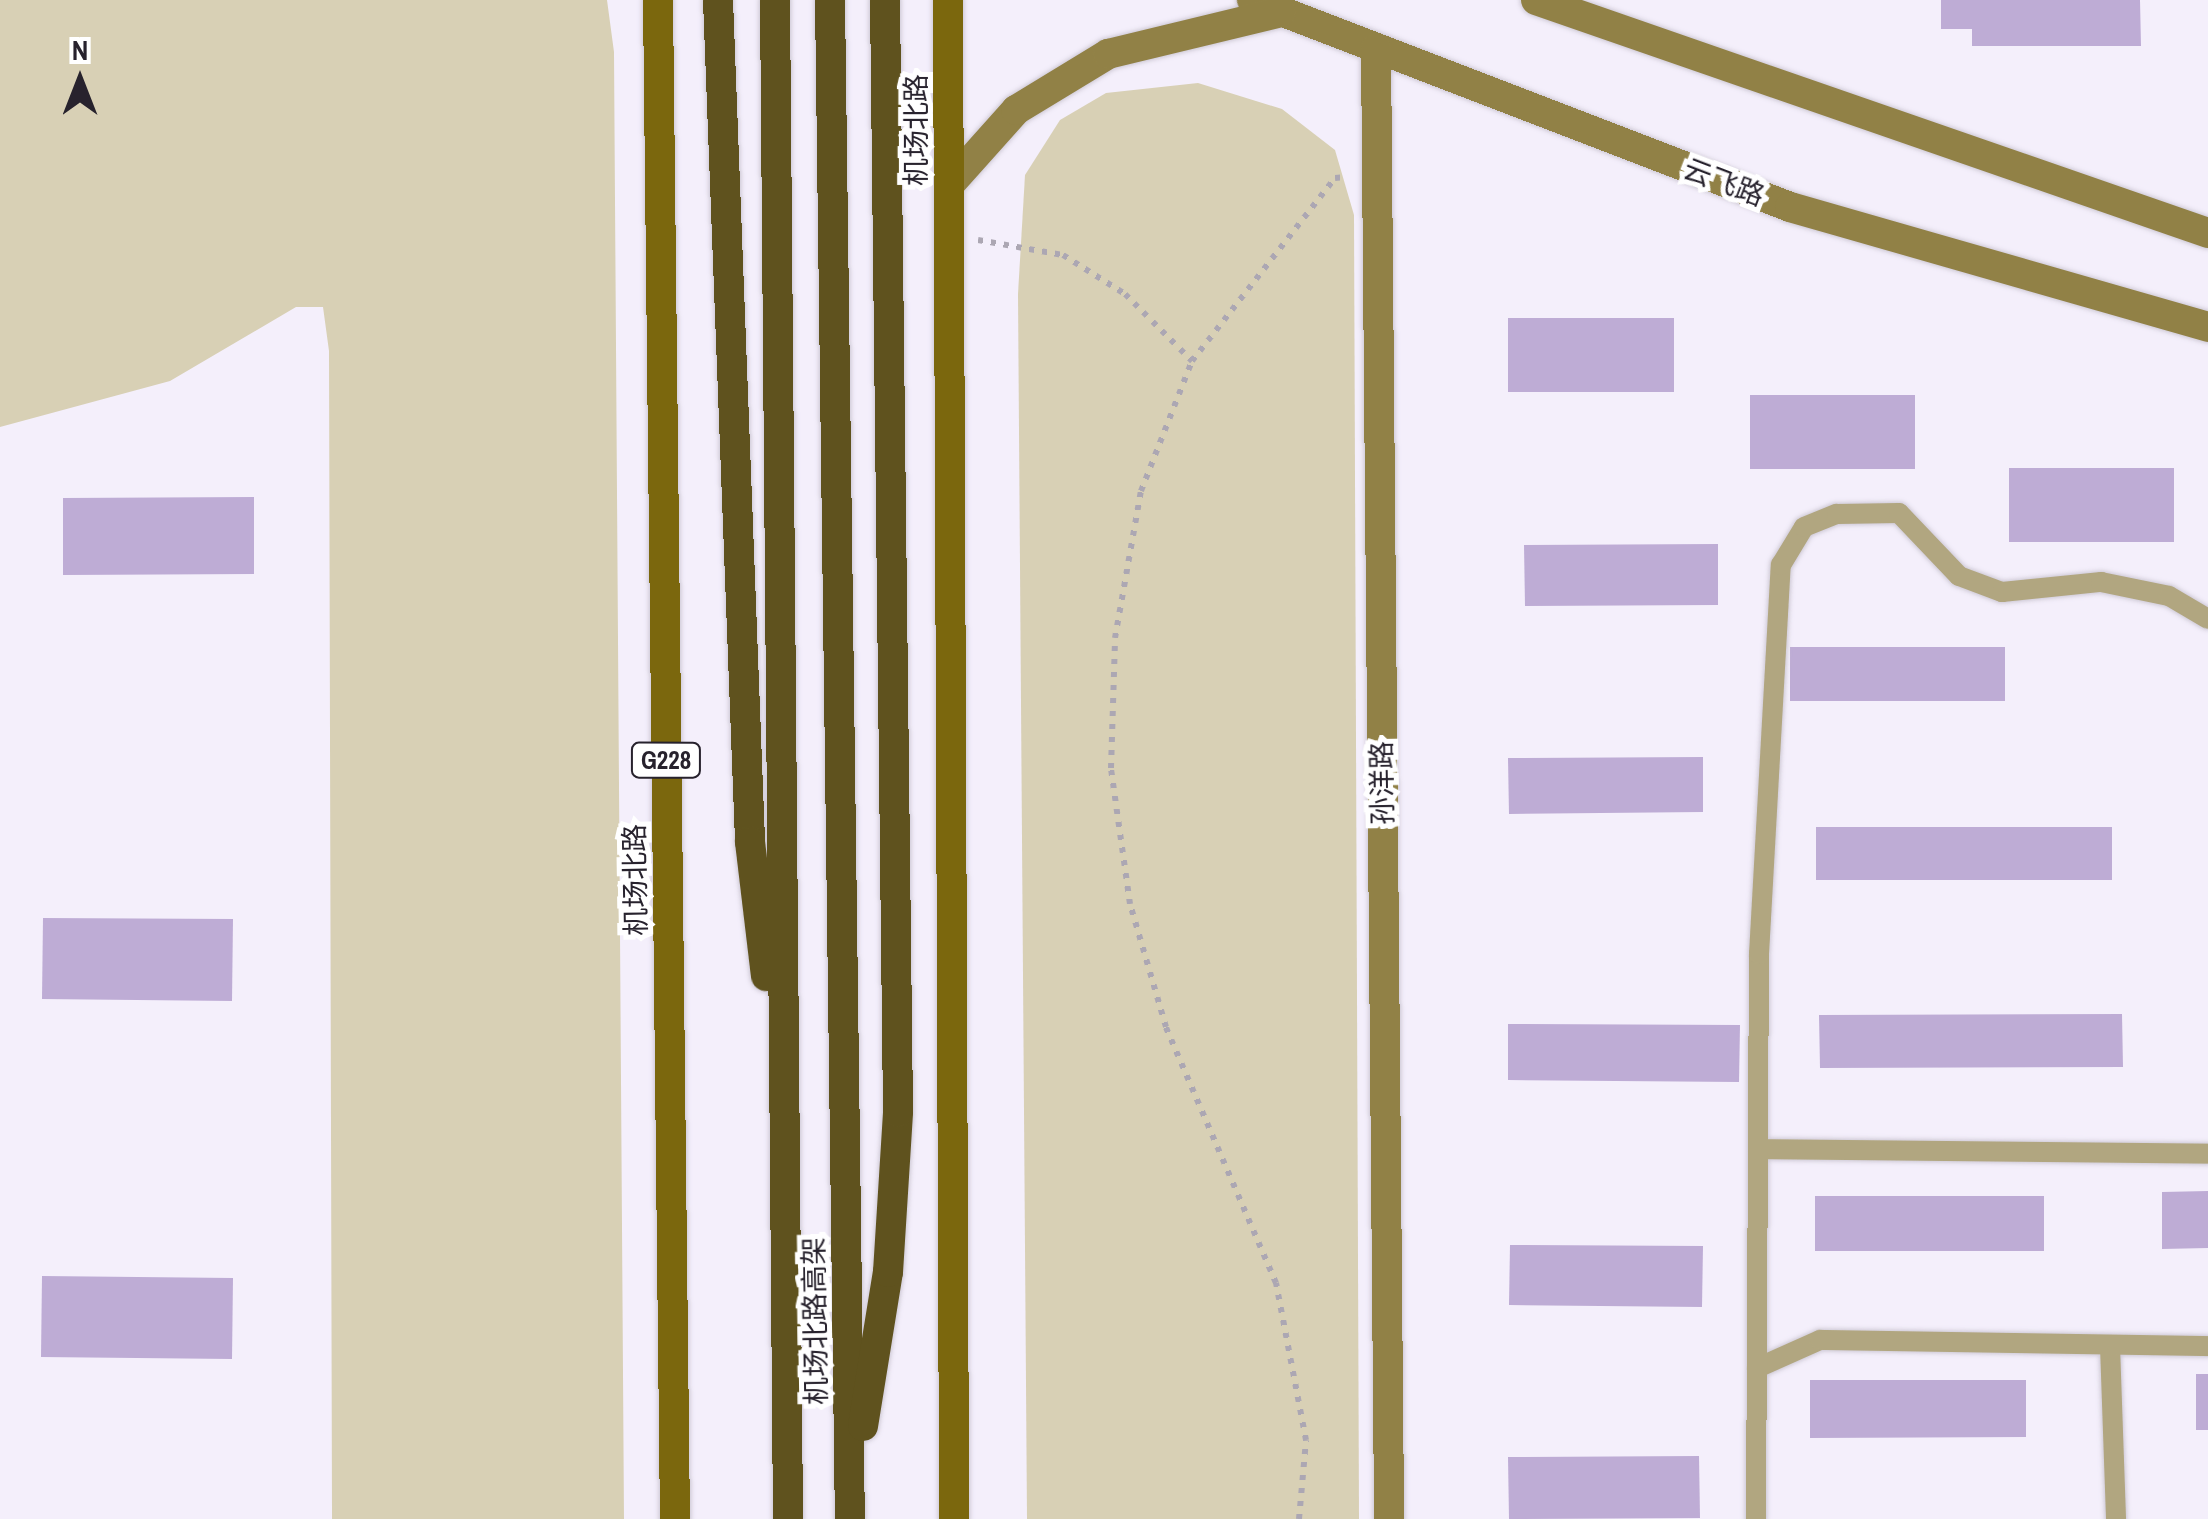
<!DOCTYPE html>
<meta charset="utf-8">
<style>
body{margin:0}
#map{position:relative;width:2208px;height:1519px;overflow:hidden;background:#f4effb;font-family:"Archivo Narrow","Noto Sans SC",sans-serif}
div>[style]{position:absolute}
.green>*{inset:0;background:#d8d0b5}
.building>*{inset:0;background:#beacd5}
.path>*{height:6px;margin-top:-3px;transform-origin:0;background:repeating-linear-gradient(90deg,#aca7b3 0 5px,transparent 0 13px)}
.roads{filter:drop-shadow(0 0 2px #cfcad6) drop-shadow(0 0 2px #cfcad6)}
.lane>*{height:20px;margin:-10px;padding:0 10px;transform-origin:10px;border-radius:10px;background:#b1a680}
.secondary>*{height:30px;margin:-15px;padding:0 15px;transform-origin:15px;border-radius:15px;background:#918146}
.primary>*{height:30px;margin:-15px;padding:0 15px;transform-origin:15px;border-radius:15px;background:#7b670d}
.highway>*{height:30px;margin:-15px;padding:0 15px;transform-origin:15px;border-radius:15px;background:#5f521e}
span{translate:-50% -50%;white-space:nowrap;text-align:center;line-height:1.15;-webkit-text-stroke:10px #fff;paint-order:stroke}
.shield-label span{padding:2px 8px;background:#fff;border:2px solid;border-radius:8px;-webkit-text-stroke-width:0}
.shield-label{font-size:25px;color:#27222d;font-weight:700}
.street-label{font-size:28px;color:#27222d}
.north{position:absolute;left:30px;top:30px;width:100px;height:100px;-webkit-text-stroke:8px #fff;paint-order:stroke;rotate:0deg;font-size:28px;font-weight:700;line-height:40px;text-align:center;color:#27222d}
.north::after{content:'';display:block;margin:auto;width:35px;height:45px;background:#27222d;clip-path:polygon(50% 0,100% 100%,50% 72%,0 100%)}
</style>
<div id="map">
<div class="green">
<div style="clip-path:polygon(0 0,607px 0,614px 52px,624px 1519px,332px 1519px,329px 351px,323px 307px,296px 307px,170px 381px,0 427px)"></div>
<div style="clip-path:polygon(1198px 83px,1282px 109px,1335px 150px,1354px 215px,1359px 1519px,1027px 1519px,1018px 294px,1025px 175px,1060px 120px,1106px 93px)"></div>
</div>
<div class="building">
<div style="clip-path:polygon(1941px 0,2140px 0,2141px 46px,1972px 46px,1972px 29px,1941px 29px)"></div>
<div style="clip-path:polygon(1508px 318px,1674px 318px,1674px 392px,1508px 392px)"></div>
<div style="clip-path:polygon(1750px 395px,1915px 395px,1915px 469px,1750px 469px)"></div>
<div style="clip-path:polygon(2009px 468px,2174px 468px,2174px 542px,2009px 542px)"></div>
<div style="clip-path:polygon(254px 497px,254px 574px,63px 575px,63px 498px)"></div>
<div style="clip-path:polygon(1718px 544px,1718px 605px,1525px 606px,1524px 545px)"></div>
<div style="clip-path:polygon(1790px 647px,2005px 647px,2005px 701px,1790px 701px)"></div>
<div style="clip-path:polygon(1703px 757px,1703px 812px,1509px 814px,1508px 758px)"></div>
<div style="clip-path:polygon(1816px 827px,2112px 827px,2112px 880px,1816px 880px)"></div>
<div style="clip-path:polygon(43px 918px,233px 919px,232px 1001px,42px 999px)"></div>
<div style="clip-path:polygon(2122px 1014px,2123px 1067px,1820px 1068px,1819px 1015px)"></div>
<div style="clip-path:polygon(1508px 1024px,1740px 1025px,1739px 1082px,1508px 1080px)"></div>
<div style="clip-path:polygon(2208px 1191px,2208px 1248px,2162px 1249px,2162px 1192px)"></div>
<div style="clip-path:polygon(1815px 1196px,2044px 1196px,2044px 1251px,1815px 1251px)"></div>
<div style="clip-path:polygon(1510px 1245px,1703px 1246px,1702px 1307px,1509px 1305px)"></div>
<div style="clip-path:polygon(42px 1276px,233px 1278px,232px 1359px,41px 1357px)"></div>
<div style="clip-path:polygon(2196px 1374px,2208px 1374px,2208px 1430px,2196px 1430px)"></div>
<div style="clip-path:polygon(1810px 1380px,2026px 1380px,2026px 1437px,1810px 1438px)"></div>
<div style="clip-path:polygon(1699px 1456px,1700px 1518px,1509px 1519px,1508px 1457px)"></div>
</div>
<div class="path">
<div style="left:978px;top:240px;width:86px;rotate:10deg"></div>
<div style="left:1063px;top:255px;width:73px;rotate:32.2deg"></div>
<div style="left:1125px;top:294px;width:95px;rotate:45deg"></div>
<div style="left:1299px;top:1519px;width:79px;rotate:-84.9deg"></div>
<div style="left:1306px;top:1440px;width:160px;rotate:-100.8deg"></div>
<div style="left:1276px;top:1283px;width:279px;rotate:-113.3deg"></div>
<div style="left:1166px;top:1027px;width:128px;rotate:-106.3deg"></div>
<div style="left:1130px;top:904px;width:137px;rotate:-98deg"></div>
<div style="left:1111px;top:768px;width:130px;rotate:-88.2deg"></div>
<div style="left:1115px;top:638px;width:149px;rotate:-80deg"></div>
<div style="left:1141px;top:491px;width:140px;rotate:-68.6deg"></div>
<div style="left:1192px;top:361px;width:232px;rotate:-52deg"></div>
<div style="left:1335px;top:178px;width:11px;rotate:-5deg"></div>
</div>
<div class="roads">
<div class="lane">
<div style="left:1758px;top:1149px;width:450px;rotate:0.6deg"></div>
<div style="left:2110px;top:1346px;width:173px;rotate:88deg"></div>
<div style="left:1757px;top:1368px;width:69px;rotate:-24deg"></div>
<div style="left:1820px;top:1340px;width:388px;rotate:0.9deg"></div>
<div style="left:1756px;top:1519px;width:565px;rotate:-89.7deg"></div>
<div style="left:1759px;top:954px;width:390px;rotate:-86.8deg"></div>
<div style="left:1781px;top:565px;width:44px;rotate:-58.8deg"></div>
<div style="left:1804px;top:527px;width:35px;rotate:-22deg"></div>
<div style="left:1837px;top:514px;width:62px;rotate:-0.9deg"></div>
<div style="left:1899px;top:513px;width:87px;rotate:46.4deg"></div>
<div style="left:1959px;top:576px;width:46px;rotate:20.4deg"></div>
<div style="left:2002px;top:592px;width:100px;rotate:-5.8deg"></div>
<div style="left:2101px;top:582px;width:69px;rotate:11.6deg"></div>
<div style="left:2169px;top:596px;width:45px;rotate:30.5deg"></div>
</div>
<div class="secondary">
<div style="left:1252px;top:0;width:576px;rotate:21.04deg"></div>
<div style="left:1790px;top:207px;width:435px;rotate:16deg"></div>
<div style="left:1536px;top:0;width:711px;rotate:19.12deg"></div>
<div style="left:1376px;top:48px;width:1471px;rotate:89.49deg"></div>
<div style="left:949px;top:185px;width:101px;rotate:-48.2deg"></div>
<div style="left:1016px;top:110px;width:108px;rotate:-31.3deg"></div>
<div style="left:1108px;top:54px;width:178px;rotate:-13.6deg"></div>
</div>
<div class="primary">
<div style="left:658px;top:0;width:1519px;rotate:89.36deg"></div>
<div style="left:948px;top:0;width:1519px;rotate:89.77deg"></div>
</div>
<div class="highway">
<div style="left:718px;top:0;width:843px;rotate:87.82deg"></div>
<div style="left:750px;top:842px;width:135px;rotate:83.2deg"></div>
<div style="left:775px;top:0;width:1519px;rotate:89.51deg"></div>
<div style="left:830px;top:0;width:1519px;rotate:89.25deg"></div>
<div style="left:863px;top:1426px;width:156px;rotate:-80.8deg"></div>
<div style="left:888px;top:1272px;width:160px;rotate:-86.4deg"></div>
<div style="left:898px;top:1112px;width:1112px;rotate:-90.67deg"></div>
</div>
</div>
<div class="shield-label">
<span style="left:666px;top:760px">G228</span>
</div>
<div class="street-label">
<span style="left:916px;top:130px;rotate:-90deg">机场北路</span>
<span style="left:1724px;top:182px;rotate:21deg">云飞路</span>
<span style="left:1382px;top:783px;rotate:-91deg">孙洋路</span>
<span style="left:635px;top:880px;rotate:-91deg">机场北路</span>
<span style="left:815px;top:1321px;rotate:-91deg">机场北路高架</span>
</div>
<div class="north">N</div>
</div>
